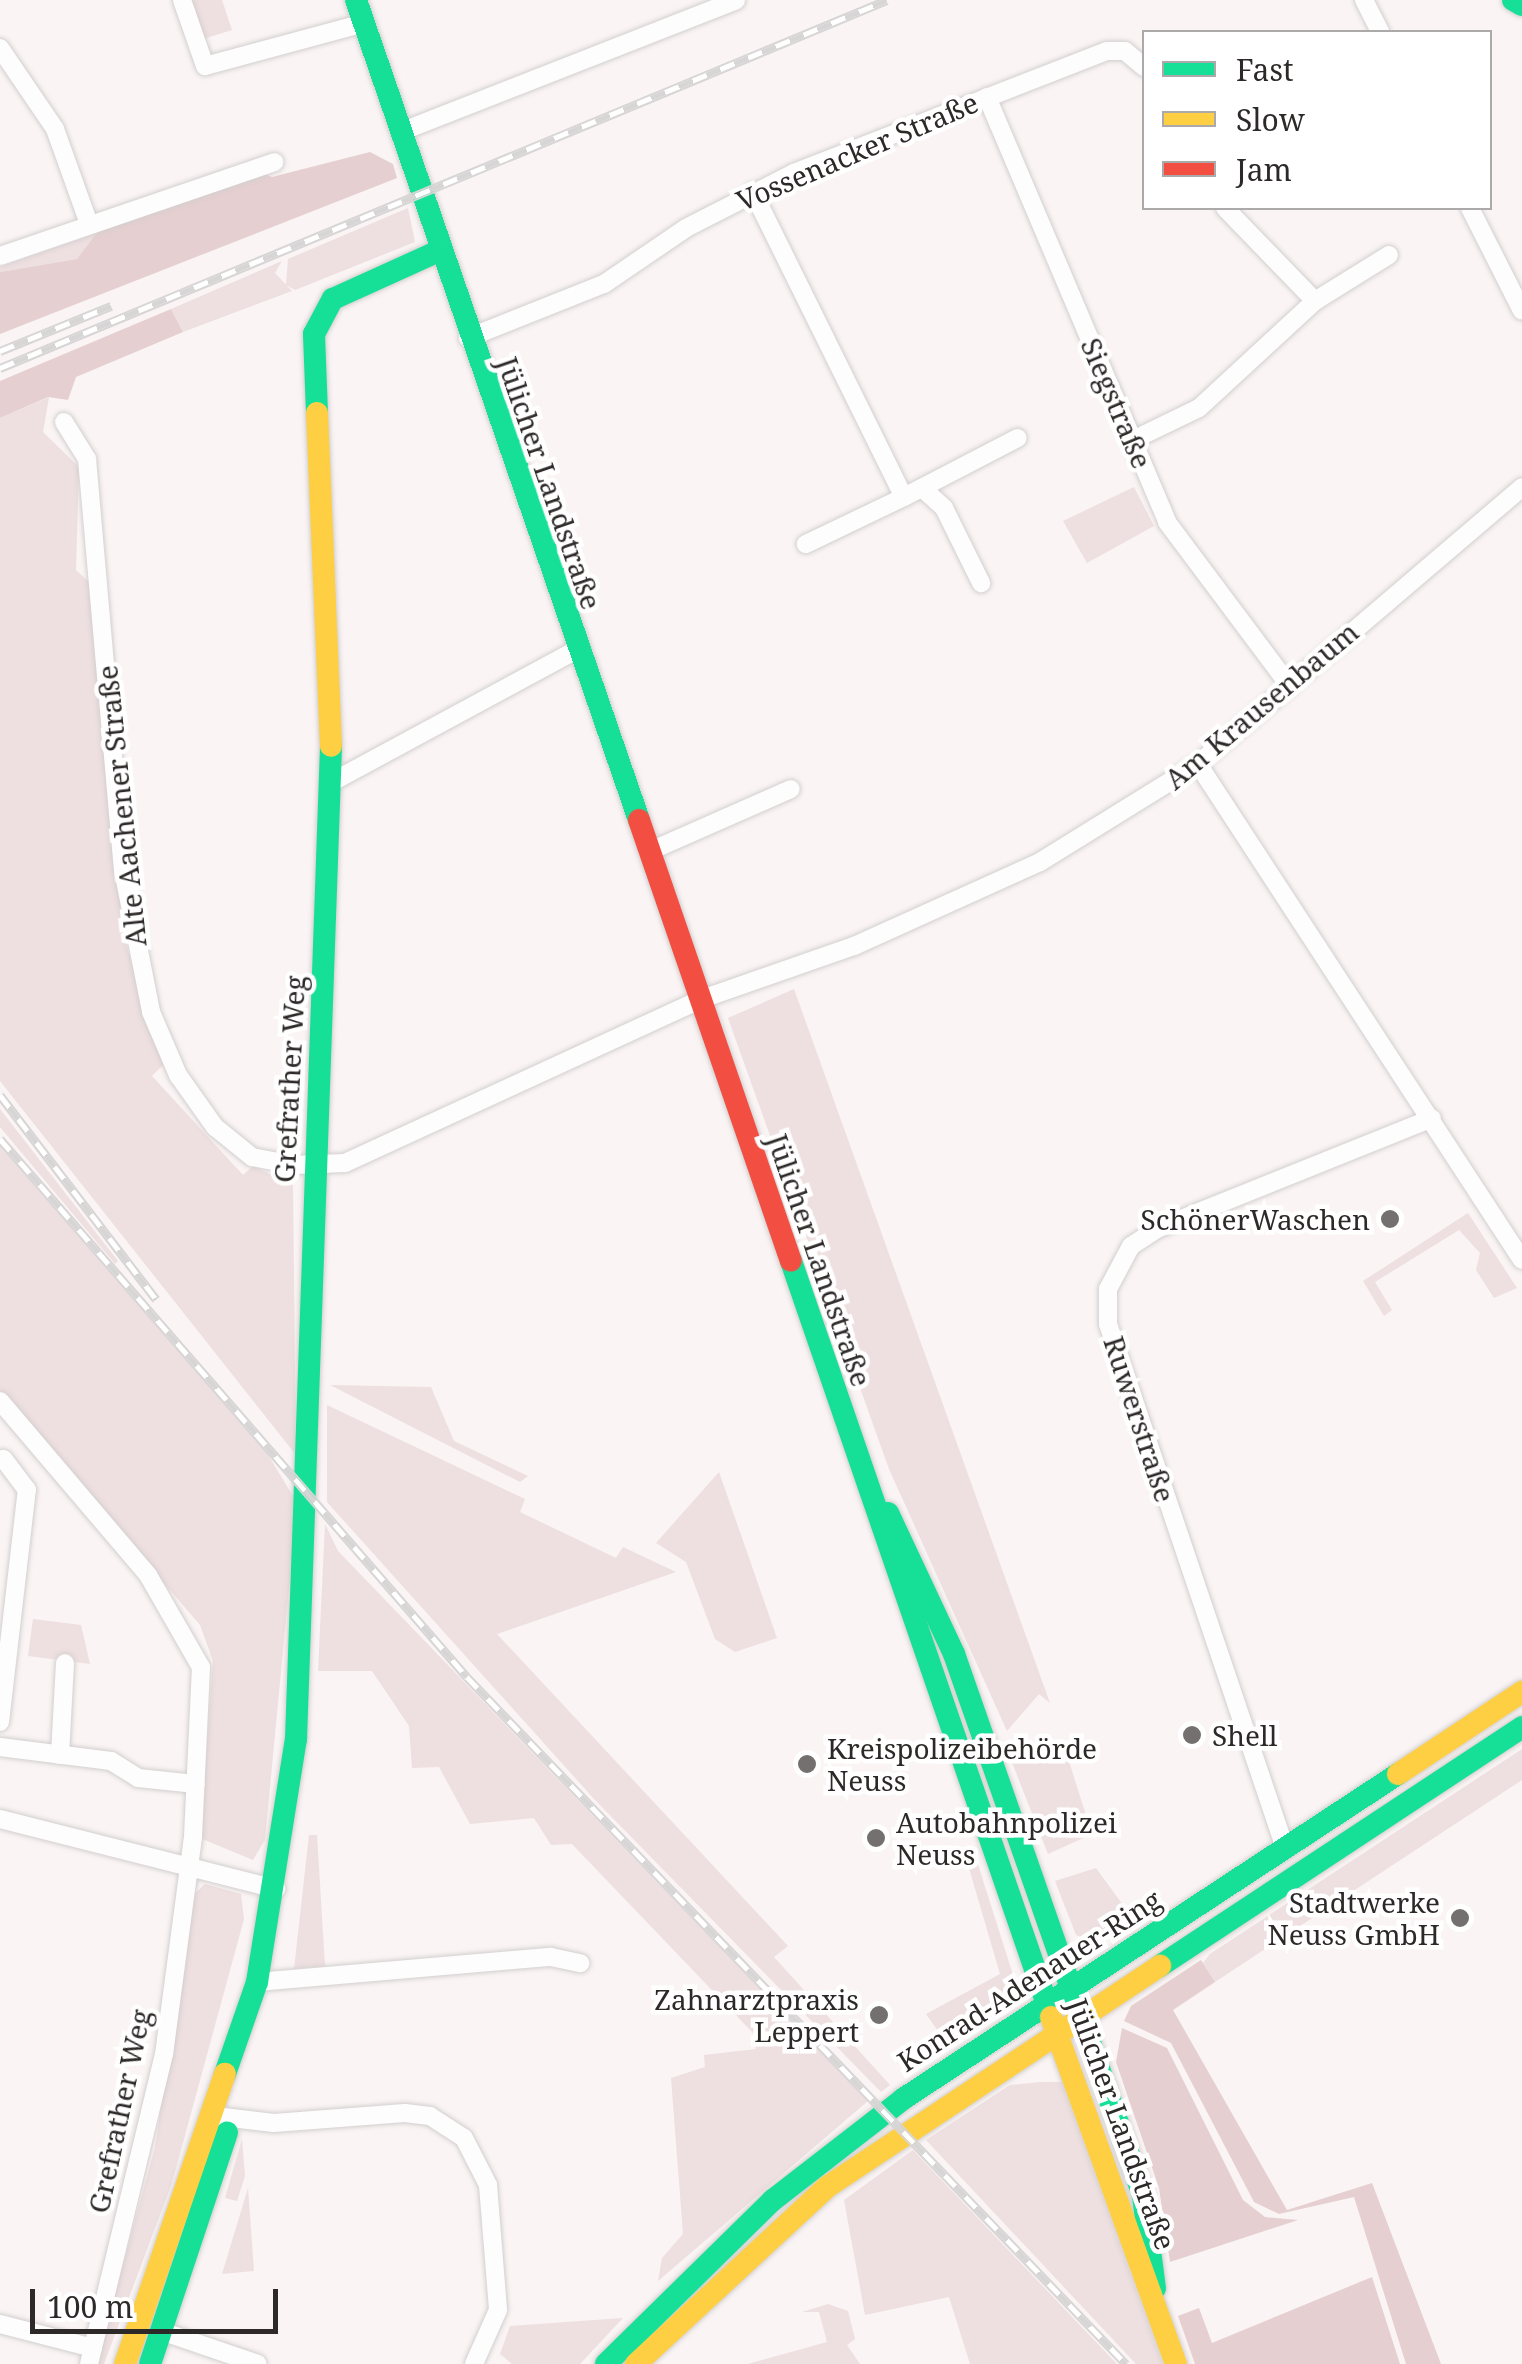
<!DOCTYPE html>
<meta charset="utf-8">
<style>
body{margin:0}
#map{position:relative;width:1522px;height:2364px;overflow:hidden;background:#faf4f4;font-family:"Noto Serif",serif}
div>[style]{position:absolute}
.green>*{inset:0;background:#eedfe0}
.forest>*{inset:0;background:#e5cfd0}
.roads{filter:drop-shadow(0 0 2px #d3cfcf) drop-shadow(0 0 2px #d3cfcf)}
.street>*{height:18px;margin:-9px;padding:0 9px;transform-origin:9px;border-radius:9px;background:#fefdfd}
.fast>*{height:22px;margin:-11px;padding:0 11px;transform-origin:11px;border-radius:11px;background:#16e098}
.slow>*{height:22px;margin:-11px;padding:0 11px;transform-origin:11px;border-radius:11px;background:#ffcf43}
.jam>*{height:22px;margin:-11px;padding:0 11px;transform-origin:11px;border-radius:11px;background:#f24e42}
.rail>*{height:9px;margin-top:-4.5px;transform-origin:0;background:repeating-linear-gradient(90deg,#fff 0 15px,#d7d5d5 0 30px);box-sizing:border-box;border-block:2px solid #d7d5d5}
.dots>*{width:28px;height:28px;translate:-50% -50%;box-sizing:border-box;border:5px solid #fff;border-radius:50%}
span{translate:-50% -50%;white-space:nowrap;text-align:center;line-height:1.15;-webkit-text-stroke:9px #fff;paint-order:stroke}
.street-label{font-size:28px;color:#2d2929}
.poi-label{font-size:28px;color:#2d2929}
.right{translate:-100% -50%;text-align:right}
.left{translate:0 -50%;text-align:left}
.legend{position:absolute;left:1142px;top:30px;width:350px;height:180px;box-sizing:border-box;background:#fff;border:2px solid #aba9a9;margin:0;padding:12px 18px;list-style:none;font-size:30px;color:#2d2929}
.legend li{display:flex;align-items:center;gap:20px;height:50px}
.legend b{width:50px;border:2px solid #aba9a9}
.scale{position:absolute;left:30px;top:2289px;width:248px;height:45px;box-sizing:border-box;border:5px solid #2d2929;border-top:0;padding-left:12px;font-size:30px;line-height:35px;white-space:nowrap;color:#2d2929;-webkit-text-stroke:8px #fff;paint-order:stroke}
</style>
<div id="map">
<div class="green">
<div style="clip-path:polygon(190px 0,222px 0,232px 30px,203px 39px)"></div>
<div style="clip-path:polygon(408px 208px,415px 242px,295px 290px,286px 285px,288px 259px)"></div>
<div style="clip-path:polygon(105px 230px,77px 259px,0 272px,0 267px)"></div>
<div style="clip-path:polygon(282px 261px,275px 273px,292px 291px,183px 332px,171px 309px)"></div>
<div style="clip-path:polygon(49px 397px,43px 432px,79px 467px,76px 570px,91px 584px,124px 938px,164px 1064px,152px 1076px,243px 1175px,253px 1166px,293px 1185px,296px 1455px,0 1081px,0 418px)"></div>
<div style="clip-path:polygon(1134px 487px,1154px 526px,1087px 563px,1063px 521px)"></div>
<div style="clip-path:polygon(794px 989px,1050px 1703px,1039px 1694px,1007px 1731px,889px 1469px,728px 1018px)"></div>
<div style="clip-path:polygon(0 1109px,118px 1261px,115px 1264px,0 1127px)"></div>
<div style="clip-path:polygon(0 1146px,267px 1453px,297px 1503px,265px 1840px,253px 1860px,200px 1838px,213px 1661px,200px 1625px,0 1392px)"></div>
<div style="clip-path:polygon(1468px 1213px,1517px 1288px,1494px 1298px,1476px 1270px,1480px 1253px,1459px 1230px,1375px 1282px,1392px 1310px,1384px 1316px,1363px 1281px)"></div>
<div style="clip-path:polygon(330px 1385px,431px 1387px,454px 1441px,528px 1476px,520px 1482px)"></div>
<div style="clip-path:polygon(327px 1405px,525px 1499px,520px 1512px,616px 1558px,623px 1547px,676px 1572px,497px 1634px,788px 1946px,774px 1957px,890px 2085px,881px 2092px,595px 1800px,327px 1502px)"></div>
<div style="clip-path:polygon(719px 1472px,777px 1638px,735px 1652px,715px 1639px,686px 1562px,656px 1543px)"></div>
<div style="clip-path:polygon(325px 1524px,338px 1551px,868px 2101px,658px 2281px,662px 2258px,683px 2234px,671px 2078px,705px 2067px,704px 2055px,756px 2049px,754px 2034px,572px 1844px,551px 1845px,534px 1818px,470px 1824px,439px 1767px,412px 1768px,409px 1726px,372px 1671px,318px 1671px)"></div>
<div style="clip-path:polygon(33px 1619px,81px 1625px,90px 1664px,28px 1656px)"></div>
<div style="clip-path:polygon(1056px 1744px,1065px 1749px,1092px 1834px,1048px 1854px,1011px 1760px)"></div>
<div style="clip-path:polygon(1522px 1749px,1522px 1780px,1215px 1982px,1203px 1963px,1210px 1954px)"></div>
<div style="clip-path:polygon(309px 1835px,317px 1835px,325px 1966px,294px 1969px)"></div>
<div style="clip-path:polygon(975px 1855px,1013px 1975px,995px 2016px,949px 2047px,926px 2014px,1000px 1974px,966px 1858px)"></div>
<div style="clip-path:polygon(1096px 1868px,1136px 1923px,1097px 1943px,1076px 1935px,1055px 1881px)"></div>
<div style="clip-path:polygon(205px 1884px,241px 1894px,244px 1919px,172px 2183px,104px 2364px,96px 2364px,155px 2147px,193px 1895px)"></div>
<div style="clip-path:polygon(1040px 2082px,1062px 2082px,1163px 2364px,1136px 2364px,926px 2140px,1010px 2085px)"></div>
<div style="clip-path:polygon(242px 2139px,245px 2176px,237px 2201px,225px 2198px)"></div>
<div style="clip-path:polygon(913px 2150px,1117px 2364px,970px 2364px,949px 2297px,865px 2315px,844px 2200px)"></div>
<div style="clip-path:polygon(248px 2188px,254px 2271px,222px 2274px)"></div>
<div style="clip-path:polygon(828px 2304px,848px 2311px,855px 2339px,847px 2345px,860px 2364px,748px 2364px,827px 2342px,819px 2312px,802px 2312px)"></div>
<div style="clip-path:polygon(623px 2318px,580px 2364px,512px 2364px,500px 2354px,510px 2326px)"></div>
</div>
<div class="forest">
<div style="clip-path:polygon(370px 152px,393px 164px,397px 178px,0 334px,0 272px,77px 259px,103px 225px,260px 172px,272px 177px)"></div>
<div style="clip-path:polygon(171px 309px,183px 332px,76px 377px,68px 400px,48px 397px,0 418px,0 381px)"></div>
<div style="clip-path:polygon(1201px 1960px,1215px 1982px,1173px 2010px,1287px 2210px,1372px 2183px,1441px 2364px,1406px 2364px,1354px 2197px,1279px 2214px,1254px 2202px,1171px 2043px,1124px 2021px,1131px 2006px)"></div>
<div style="clip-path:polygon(1122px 2028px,1167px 2048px,1243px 2200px,1265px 2217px,1298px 2220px,1170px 2262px,1159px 2188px,1116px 2062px)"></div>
<div style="clip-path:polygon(1372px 2277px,1400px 2364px,1195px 2364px,1178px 2316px,1199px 2308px,1212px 2343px)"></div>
</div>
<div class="roads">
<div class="street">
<div style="left:182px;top:0;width:70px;rotate:70.8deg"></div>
<div style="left:205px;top:66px;width:165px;rotate:-15.1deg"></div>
<div style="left:1364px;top:0;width:36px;rotate:63deg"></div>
<div style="left:0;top:48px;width:98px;rotate:55.8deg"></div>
<div style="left:55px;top:129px;width:101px;rotate:70.3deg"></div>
<div style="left:987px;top:97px;width:462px;rotate:67deg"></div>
<div style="left:1167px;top:522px;width:202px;rotate:53.2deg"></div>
<div style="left:400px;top:132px;width:361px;rotate:-21.4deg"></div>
<div style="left:753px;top:192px;width:340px;rotate:63.7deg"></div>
<div style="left:904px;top:497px;width:109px;rotate:154.4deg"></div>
<div style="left:1225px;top:208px;width:129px;rotate:45.9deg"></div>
<div style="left:1470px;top:208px;width:115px;rotate:63.2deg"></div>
<div style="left:0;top:256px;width:290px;rotate:-18.9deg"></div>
<div style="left:468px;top:338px;width:146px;rotate:-21.7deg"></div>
<div style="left:604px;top:284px;width:99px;rotate:-34.3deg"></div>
<div style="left:686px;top:228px;width:121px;rotate:-27deg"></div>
<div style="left:794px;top:173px;width:336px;rotate:-21.3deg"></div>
<div style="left:1107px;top:51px;width:18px"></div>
<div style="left:1125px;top:51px;width:25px;rotate:40deg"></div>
<div style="left:64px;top:422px;width:44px;rotate:58.1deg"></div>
<div style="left:87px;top:459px;width:413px;rotate:85deg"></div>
<div style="left:123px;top:870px;width:145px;rotate:78.8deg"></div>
<div style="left:151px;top:1012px;width:69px;rotate:66.8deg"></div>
<div style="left:178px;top:1075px;width:64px;rotate:54.6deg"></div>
<div style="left:215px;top:1127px;width:48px;rotate:39deg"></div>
<div style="left:252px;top:1157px;width:43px;rotate:10.8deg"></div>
<div style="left:294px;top:1165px;width:51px;rotate:-2.2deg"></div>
<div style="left:345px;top:1163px;width:390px;rotate:-24.7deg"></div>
<div style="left:699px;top:1000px;width:164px;rotate:-19.2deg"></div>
<div style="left:854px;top:946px;width:204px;rotate:-24.3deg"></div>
<div style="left:1040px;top:862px;width:186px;rotate:-31.8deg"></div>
<div style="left:1198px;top:764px;width:426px;rotate:-40.5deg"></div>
<div style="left:1133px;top:440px;width:73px;rotate:-25.9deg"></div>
<div style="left:1199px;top:408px;width:158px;rotate:-42.7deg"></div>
<div style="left:1315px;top:301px;width:87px;rotate:-31.9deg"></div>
<div style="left:922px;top:488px;width:30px;rotate:42deg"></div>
<div style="left:944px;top:508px;width:84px;rotate:63.7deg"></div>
<div style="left:904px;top:497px;width:128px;rotate:-27.4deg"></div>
<div style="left:1198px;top:764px;width:592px;rotate:56.85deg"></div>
<div style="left:332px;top:782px;width:277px;rotate:-28.4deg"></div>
<div style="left:648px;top:852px;width:156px;rotate:-23.8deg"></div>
<div style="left:0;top:1401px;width:228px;rotate:49.6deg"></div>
<div style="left:148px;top:1575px;width:106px;rotate:60.1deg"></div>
<div style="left:201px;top:1667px;width:170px;rotate:92.7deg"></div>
<div style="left:193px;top:1837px;width:219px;rotate:97.6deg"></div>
<div style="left:164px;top:2054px;width:319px;rotate:103.6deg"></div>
<div style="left:0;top:1722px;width:234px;rotate:-83.4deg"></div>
<div style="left:27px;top:1490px;width:39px;rotate:-127deg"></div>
<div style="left:0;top:1747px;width:112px;rotate:7.2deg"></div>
<div style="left:111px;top:1761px;width:32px;rotate:32deg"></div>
<div style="left:138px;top:1778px;width:58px;rotate:5.9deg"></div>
<div style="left:60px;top:1755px;width:92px;rotate:-86.9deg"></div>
<div style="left:0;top:1819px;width:285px;rotate:14.2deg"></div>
<div style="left:1285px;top:1848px;width:553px;rotate:-108.66deg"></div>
<div style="left:1108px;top:1324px;width:35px;rotate:-90deg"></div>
<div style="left:1108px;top:1289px;width:49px;rotate:-61.9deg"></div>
<div style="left:1131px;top:1246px;width:33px;rotate:-33deg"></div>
<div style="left:1159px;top:1228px;width:294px;rotate:-21.9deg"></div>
<div style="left:257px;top:1982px;width:295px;rotate:-4.9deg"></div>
<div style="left:551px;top:1957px;width:30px;rotate:12deg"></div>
<div style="left:215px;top:2116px;width:59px;rotate:6.8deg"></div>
<div style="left:274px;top:2123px;width:131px;rotate:-4.4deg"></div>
<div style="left:405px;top:2113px;width:25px;rotate:7deg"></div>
<div style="left:430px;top:2116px;width:40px;rotate:32.9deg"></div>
<div style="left:464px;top:2138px;width:53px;rotate:62.9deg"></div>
<div style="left:488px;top:2185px;width:125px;rotate:85.4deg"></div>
<div style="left:498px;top:2310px;width:59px;rotate:114deg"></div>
<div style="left:0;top:2324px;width:96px;rotate:14.5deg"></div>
<div style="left:161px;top:2331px;width:102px;rotate:18.8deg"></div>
</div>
<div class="fast">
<div style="left:356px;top:0;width:867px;rotate:70.96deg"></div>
<div style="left:1513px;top:0;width:10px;rotate:29deg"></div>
<div style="left:317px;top:413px;width:79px;rotate:-92.2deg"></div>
<div style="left:314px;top:334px;width:40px;rotate:-62deg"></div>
<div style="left:333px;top:299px;width:116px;rotate:-24.4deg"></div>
<div style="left:791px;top:1261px;width:786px;rotate:70.99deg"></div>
<div style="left:888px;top:1513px;width:156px;rotate:64.9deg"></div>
<div style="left:954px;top:1654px;width:355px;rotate:70.7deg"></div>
<div style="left:1160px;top:1966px;width:434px;rotate:-33.4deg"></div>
<div style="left:1076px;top:2002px;width:205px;rotate:70.9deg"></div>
<div style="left:1143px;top:2196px;width:93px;rotate:82.6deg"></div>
<div style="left:225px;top:2074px;width:97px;rotate:-70.8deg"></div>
<div style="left:257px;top:1982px;width:246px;rotate:-80.9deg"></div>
<div style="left:296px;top:1739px;width:994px;rotate:-87.98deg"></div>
<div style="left:150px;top:2364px;width:244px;rotate:-71.6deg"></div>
<div style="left:606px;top:2364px;width:234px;rotate:-44.5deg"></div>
<div style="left:773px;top:2200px;width:165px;rotate:-37.8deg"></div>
<div style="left:903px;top:2099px;width:592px;rotate:-33.29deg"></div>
</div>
<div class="slow">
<div style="left:317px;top:413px;width:333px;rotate:87.6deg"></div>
<div style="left:1398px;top:1774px;width:149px;rotate:-33.5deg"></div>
<div style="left:1051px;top:2017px;width:369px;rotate:70.2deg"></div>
<div style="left:125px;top:2364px;width:307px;rotate:-71deg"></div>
<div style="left:636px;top:2364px;width:260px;rotate:-42.8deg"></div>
<div style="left:827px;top:2187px;width:400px;rotate:-33.6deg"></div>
</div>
<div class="jam">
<div style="left:639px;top:820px;width:466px;rotate:71deg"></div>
</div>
</div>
<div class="rail">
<div style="left:0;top:351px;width:120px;rotate:-22.1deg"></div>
<div style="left:0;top:368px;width:960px;rotate:-22.53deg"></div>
<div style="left:0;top:1095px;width:257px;rotate:52.6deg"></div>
<div style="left:0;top:1139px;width:712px;rotate:49.04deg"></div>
<div style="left:467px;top:1677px;width:952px;rotate:46.19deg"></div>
</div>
<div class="dots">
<div style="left:1390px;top:1219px;background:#757070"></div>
<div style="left:1192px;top:1735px;background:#757070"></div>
<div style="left:807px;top:1764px;background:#757070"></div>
<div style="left:876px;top:1838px;background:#757070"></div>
<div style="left:1460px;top:1918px;background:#757070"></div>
<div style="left:879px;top:2015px;background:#757070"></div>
</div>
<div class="street-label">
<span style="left:857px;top:151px;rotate:-23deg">Vossenacker Straße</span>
<span style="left:1117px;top:403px;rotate:67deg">Siegstraße</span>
<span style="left:550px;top:483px;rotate:71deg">Jülicher Landstraße</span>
<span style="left:1261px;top:705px;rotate:-40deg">Am Krausenbaum</span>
<span style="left:121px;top:806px;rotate:-96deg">Alte Aachener Straße</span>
<span style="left:289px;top:1079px;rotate:-87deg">Grefrather Weg</span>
<span style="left:820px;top:1260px;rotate:71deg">Jülicher Landstraße</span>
<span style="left:1140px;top:1419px;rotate:72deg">Ruwerstraße</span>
<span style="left:1029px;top:1980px;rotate:-33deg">Konrad-Adenauer-Ring</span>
<span style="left:119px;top:2111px;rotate:-78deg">Grefrather Weg</span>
<span style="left:1122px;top:2124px;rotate:70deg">Jülicher Landstraße</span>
</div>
<div class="poi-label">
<span class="right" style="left:1370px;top:1219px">SchönerWaschen</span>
<span class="left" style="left:1212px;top:1735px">Shell</span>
<span class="left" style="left:827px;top:1764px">Kreispolizeibehörde<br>Neuss</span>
<span class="left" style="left:896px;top:1838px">Autobahnpolizei<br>Neuss</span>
<span class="right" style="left:1440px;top:1918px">Stadtwerke<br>Neuss GmbH</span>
<span class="right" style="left:859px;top:2015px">Zahnarztpraxis<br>Leppert</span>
</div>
<ul class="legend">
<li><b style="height:12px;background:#16e098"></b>Fast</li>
<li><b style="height:12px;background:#ffcf43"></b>Slow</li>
<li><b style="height:12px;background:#f24e42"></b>Jam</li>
</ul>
<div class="scale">100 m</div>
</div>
